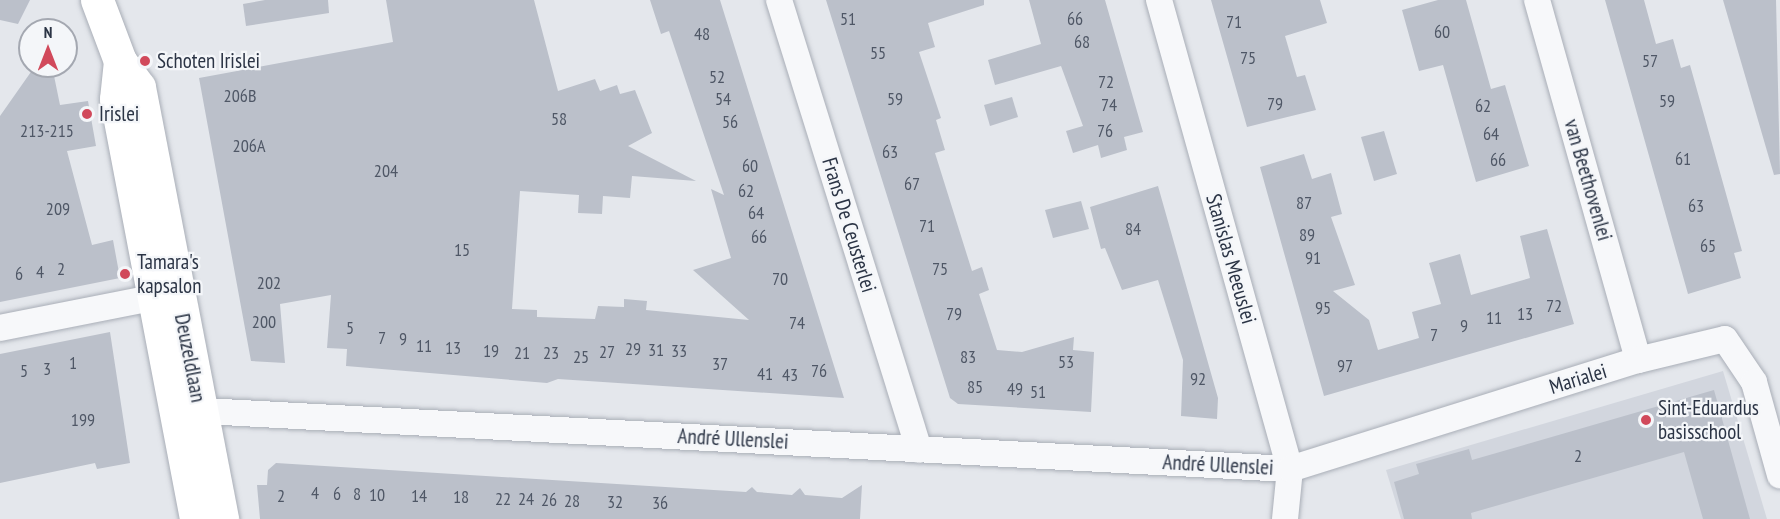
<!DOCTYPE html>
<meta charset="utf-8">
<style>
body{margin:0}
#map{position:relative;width:1780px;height:519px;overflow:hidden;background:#e4e7ec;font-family:"PT Sans Narrow",sans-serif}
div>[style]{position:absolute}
.built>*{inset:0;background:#d2d6de}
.building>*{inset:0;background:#bbc0ca}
.roads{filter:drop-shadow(0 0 2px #a9aeb7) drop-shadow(0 0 2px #a9aeb7)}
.street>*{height:26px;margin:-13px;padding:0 13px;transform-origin:13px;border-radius:13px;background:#f7f8fa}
.secondary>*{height:33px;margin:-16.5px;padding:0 16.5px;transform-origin:16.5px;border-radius:16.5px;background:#fff}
.dots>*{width:16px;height:16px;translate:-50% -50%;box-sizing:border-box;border:3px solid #f4f6f9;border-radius:50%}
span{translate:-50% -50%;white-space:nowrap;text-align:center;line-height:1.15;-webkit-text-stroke:4.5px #f4f6f9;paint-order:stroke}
.number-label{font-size:18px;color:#4f5766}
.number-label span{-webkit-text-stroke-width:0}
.poi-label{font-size:21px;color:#2b3445}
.left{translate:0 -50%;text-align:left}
.street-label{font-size:21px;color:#2b3445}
.north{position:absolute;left:18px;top:18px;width:60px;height:60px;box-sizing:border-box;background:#f4f6f9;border:2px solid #a4a8b1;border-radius:50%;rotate:0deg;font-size:16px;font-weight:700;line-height:24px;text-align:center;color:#2b3445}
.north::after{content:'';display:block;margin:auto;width:21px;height:27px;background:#d1495b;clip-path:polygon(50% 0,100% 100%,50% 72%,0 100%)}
</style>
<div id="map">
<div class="built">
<div style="clip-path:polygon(1723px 371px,1767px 519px,1401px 519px,1386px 470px)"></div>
</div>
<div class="building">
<div style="clip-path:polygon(0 0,30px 0,18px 24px,0 20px)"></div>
<div style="clip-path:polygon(265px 0,328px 0,329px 13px,246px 26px,243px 4px)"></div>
<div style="clip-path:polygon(386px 0,534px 0,558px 91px,595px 79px,600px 91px,617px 85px,620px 94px,635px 90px,652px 133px,628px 146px,696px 181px,632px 176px,630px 198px,603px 196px,602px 214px,578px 213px,579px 195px,520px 191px,512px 309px,537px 310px,537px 317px,595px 319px,598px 306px,624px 307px,624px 299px,647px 301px,646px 310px,749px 320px,693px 270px,731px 258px,711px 189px,724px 195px,669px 31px,661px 34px,650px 0,720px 0,844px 398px,558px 379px,547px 383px,346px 366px,347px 349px,327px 348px,331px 295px,280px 304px,285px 363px,251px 361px,199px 78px,393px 42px)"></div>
<div style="clip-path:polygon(826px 0,984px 0,984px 5px,928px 23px,935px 47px,919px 52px,941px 118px,936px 120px,945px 150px,935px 153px,972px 271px,982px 267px,989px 290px,979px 294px,997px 350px,1022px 352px,1074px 337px,1073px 350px,1094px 352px,1091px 412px,958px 404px,950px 398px)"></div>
<div style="clip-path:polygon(1029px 0,1105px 0,1143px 132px,1124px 137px,1127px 150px,1101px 158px,1098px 145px,1073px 153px,1066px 131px,1083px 126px,1061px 66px,995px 85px,988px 60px,1041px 44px)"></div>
<div style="clip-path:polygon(1211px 0,1320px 0,1327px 23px,1285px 36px,1297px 77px,1305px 75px,1316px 110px,1247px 127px)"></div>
<div style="clip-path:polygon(1438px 0,1466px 0,1491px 89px,1505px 85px,1529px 166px,1476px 182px,1443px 65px,1419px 71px,1402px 10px)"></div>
<div style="clip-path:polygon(1605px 0,1644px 0,1656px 44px,1673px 39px,1681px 68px,1690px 65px,1742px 251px,1734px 253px,1741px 278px,1688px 294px)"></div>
<div style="clip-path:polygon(1723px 0,1776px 0,1780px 174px,1774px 175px)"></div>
<div style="clip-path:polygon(42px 66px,52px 66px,60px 105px,88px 101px,96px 146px,67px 151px,92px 245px,113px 240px,120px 278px,0 302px,0 116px,33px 69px)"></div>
<div style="clip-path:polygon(1012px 97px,1018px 117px,990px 126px,984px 105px)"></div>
<div style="clip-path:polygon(1384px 131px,1397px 174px,1374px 181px,1361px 137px)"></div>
<div style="clip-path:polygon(1304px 154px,1312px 179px,1331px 173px,1342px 214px,1331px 217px,1355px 285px,1333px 291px,1369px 320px,1378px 350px,1419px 338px,1412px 312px,1441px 304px,1429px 263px,1460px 254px,1471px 295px,1530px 278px,1520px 236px,1547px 229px,1574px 324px,1324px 396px,1260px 167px)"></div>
<div style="clip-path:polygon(1158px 186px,1218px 398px,1217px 419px,1181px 416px,1183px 360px,1158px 280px,1122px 290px,1105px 248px,1101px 249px,1090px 207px)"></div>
<div style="clip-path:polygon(1081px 201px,1089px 229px,1053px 238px,1045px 210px)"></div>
<div style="clip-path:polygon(110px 332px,130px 463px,97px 469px,95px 463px,0 483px,0 354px)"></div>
<div style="clip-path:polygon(1714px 390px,1750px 519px,1703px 519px,1684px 452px,1471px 513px,1472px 519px,1404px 519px,1394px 482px,1419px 474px,1416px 464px,1469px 449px,1472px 460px)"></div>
<div style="clip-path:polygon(276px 463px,746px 492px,752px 487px,757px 492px,792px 495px,800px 488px,805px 495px,842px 498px,862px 485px,860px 519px,260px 519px,257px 485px,267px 485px,268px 470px)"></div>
</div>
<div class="roads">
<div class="street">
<div style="left:779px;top:0;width:471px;rotate:72.7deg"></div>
<div style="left:1159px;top:0;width:487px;rotate:74.4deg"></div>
<div style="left:1290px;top:469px;width:50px;rotate:95.7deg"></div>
<div style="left:1537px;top:0;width:374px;rotate:74.3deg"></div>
<div style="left:0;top:328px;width:174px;rotate:-11.2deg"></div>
<div style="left:185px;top:410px;width:1107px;rotate:3.06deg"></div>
<div style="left:1290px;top:469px;width:365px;rotate:-17.4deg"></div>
<div style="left:1638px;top:360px;width:89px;rotate:-13.6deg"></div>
<div style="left:1725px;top:339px;width:52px;rotate:56deg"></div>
<div style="left:1754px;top:382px;width:97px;rotate:74.4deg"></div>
</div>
<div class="secondary">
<div style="left:97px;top:0;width:65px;rotate:69.3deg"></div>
<div style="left:120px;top:61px;width:32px;rotate:54deg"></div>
<div style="left:139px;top:87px;width:440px;rotate:79.1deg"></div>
<div style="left:120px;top:61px;width:38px;rotate:96deg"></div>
<div style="left:116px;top:99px;width:428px;rotate:79.2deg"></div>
</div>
</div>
<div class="dots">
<div style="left:145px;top:61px;background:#d1495b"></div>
<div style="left:87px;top:114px;background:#d1495b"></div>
<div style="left:125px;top:274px;background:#d1495b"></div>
<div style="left:1646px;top:420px;background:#d1495b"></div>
</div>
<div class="number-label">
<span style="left:848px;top:19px">51</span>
<span style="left:1075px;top:19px">66</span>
<span style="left:1234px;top:22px">71</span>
<span style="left:1442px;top:32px">60</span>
<span style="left:702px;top:34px">48</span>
<span style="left:1082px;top:42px">68</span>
<span style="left:878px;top:53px">55</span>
<span style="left:1248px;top:58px">75</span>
<span style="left:1650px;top:61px">57</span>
<span style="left:717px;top:77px">52</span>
<span style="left:1106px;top:82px">72</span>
<span style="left:240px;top:96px">206B</span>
<span style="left:723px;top:99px">54</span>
<span style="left:895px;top:99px">59</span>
<span style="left:1667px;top:101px">59</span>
<span style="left:1275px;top:104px">79</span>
<span style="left:1109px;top:105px">74</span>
<span style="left:1483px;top:106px">62</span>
<span style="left:559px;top:119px">58</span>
<span style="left:730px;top:122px">56</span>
<span style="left:47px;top:131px">213-215</span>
<span style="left:1105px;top:131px">76</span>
<span style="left:1491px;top:134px">64</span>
<span style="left:249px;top:146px">206A</span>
<span style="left:890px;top:152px">63</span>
<span style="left:1683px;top:159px">61</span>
<span style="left:1498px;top:160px">66</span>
<span style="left:750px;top:166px">60</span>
<span style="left:386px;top:171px">204</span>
<span style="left:912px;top:184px">67</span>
<span style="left:746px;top:191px">62</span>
<span style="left:1304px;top:203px">87</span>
<span style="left:1696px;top:206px">63</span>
<span style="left:58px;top:209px">209</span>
<span style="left:756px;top:213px">64</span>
<span style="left:927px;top:226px">71</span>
<span style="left:1133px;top:229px">84</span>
<span style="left:1307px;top:235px">89</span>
<span style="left:759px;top:237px">66</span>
<span style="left:1708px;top:246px">65</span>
<span style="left:462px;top:250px">15</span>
<span style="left:1313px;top:258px">91</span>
<span style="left:61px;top:269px">2</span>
<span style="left:940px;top:269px">75</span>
<span style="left:40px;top:272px">4</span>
<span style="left:19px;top:274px">6</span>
<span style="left:780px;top:279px">70</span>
<span style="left:269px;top:283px">202</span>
<span style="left:1554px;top:306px">72</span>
<span style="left:1323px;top:308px">95</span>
<span style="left:954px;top:314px">79</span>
<span style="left:1525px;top:314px">13</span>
<span style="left:1494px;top:318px">11</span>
<span style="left:264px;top:322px">200</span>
<span style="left:797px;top:323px">74</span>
<span style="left:1464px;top:326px">9</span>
<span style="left:350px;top:328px">5</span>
<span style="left:1434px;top:335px">7</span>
<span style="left:382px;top:338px">7</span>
<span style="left:403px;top:339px">9</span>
<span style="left:424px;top:346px">11</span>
<span style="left:453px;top:348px">13</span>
<span style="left:633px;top:349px">29</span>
<span style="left:656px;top:350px">31</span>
<span style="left:491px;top:351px">19</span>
<span style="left:679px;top:351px">33</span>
<span style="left:607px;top:352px">27</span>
<span style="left:522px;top:353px">21</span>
<span style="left:551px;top:353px">23</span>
<span style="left:581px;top:357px">25</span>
<span style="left:968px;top:357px">83</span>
<span style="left:1066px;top:362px">53</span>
<span style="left:73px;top:363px">1</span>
<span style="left:720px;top:364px">37</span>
<span style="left:1345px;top:366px">97</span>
<span style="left:47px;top:369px">3</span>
<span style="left:24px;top:371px">5</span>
<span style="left:819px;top:371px">76</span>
<span style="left:765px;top:374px">41</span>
<span style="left:790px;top:375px">43</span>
<span style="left:1198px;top:379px">92</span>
<span style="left:975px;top:387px">85</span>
<span style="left:1015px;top:389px">49</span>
<span style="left:1038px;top:392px">51</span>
<span style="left:83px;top:420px">199</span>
<span style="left:1578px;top:456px">2</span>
<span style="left:315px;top:493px">4</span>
<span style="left:337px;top:494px">6</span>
<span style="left:357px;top:494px">8</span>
<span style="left:377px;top:495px">10</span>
<span style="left:281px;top:496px">2</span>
<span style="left:419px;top:496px">14</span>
<span style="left:461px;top:497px">18</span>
<span style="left:503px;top:499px">22</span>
<span style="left:526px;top:499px">24</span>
<span style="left:549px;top:500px">26</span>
<span style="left:572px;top:501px">28</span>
<span style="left:615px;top:502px">32</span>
<span style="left:660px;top:503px">36</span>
</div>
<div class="poi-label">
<span class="left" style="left:157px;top:61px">Schoten Irislei</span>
<span class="left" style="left:99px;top:114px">Irislei</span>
<span class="left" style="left:137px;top:274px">Tamara's<br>kapsalon</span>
<span class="left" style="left:1658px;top:420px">Sint-Eduardus<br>basisschool</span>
</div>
<div class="street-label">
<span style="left:1588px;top:180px;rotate:74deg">van Beethovenlei</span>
<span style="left:849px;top:225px;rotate:73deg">Frans De Ceusterlei</span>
<span style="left:1231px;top:259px;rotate:74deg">Stanislas Meeuslei</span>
<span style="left:190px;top:358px;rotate:79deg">Deuzeldlaan</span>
<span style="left:1578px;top:379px;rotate:-17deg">Marialei</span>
<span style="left:733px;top:439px;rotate:3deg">André Ullenslei</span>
<span style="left:1218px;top:465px;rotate:3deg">André Ullenslei</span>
</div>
<div class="north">N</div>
</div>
